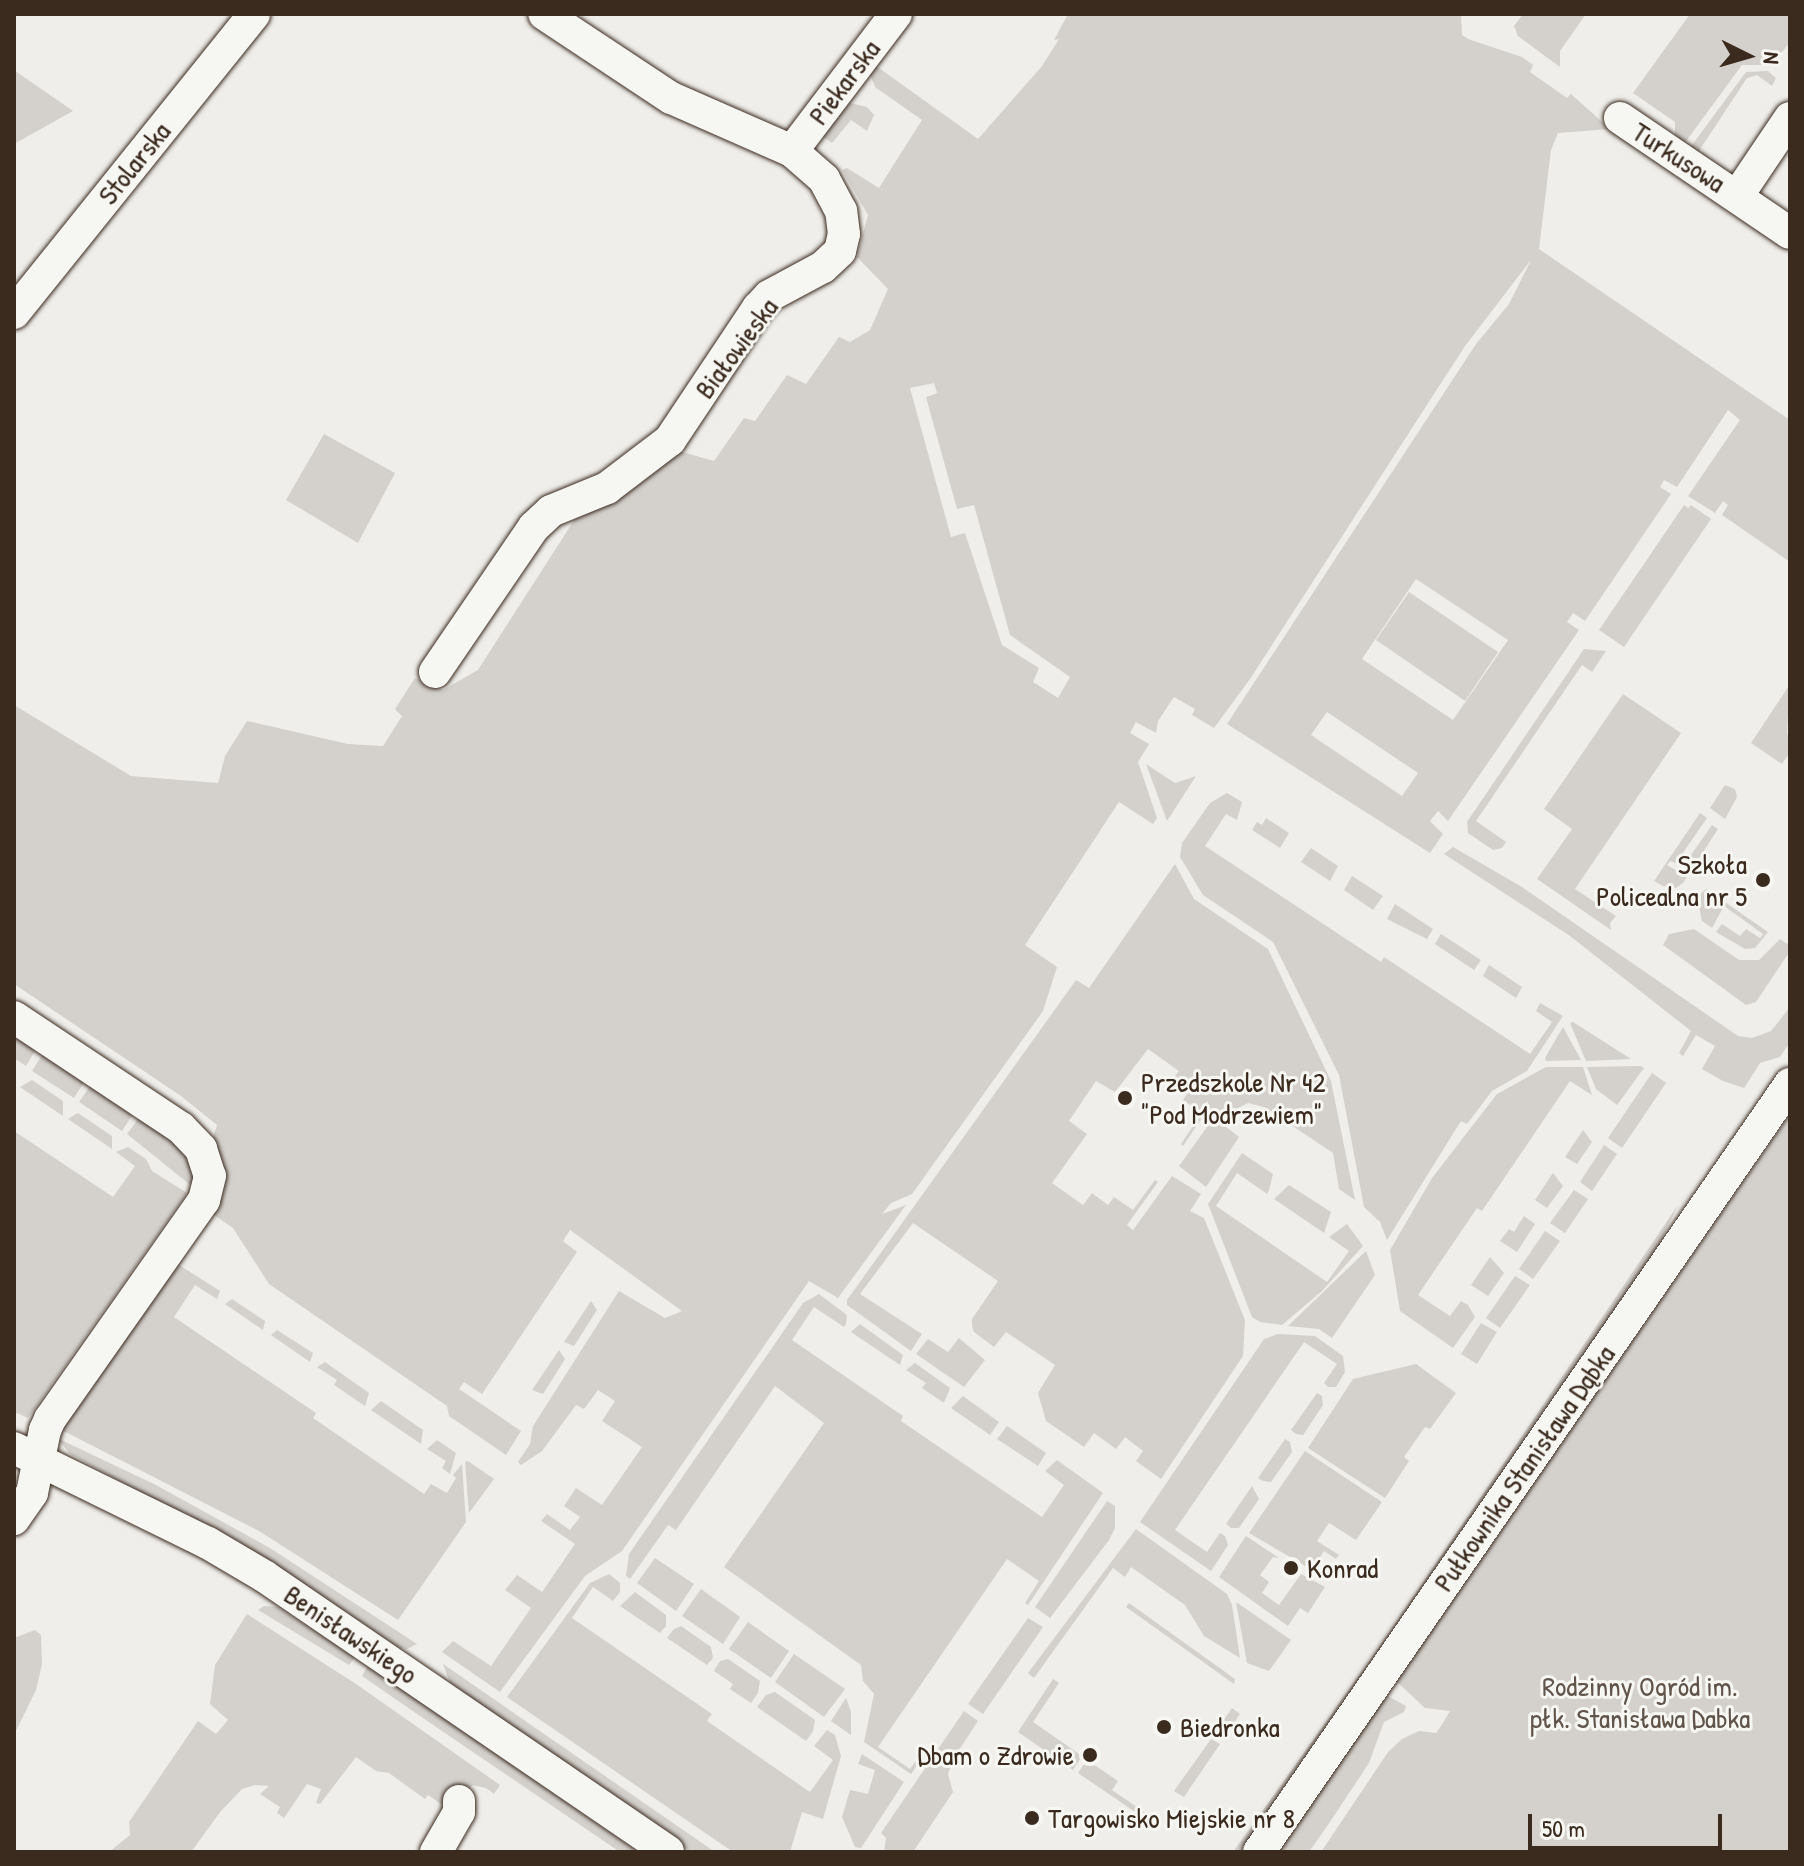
<!DOCTYPE html>
<meta charset="utf-8">
<style>
body{margin:0}
#map{position:relative;width:1804px;height:1866px;overflow:hidden;background:#efeeea;font-family:"Patrick Hand",sans-serif}
div>[style]{position:absolute}
.green>*{inset:0;background:#d4d1cc}
.roads{filter:drop-shadow(0 0 2px #3b2a1e) drop-shadow(0 0 2px #3b2a1e)}
.minor>*{height:32px;margin:-16px;padding:0 16px;transform-origin:16px;border-radius:16px;background:#f6f6f2}
.dots>*{width:22px;height:22px;translate:-50% -50%;box-sizing:border-box;border:4px solid #f6f6f2;border-radius:50%}
span{translate:-50% -50%;white-space:nowrap;text-align:center;line-height:1.15;-webkit-text-stroke:6px #f6f6f2;paint-order:stroke}
.street-label{font-size:28px;color:#3b2a1e}
.poi-label{font-size:28px;color:#3b2a1e}
.right{translate:-100% -50%;text-align:right}
.left{translate:0 -50%;text-align:left}
.park-label{font-size:28px;color:#61544a}
.frame{position:absolute;inset:0;border:16px solid #3b2a1e;pointer-events:none}
.north{position:absolute;left:1708px;top:16px;width:80px;height:80px;-webkit-text-stroke:6px #f6f6f2;paint-order:stroke;rotate:95deg;font-size:22px;font-weight:700;line-height:32px;text-align:center;color:#3b2a1e}
.north::after{content:'';display:block;margin:auto;width:28px;height:36px;background:#3b2a1e;clip-path:polygon(50% 0,100% 100%,50% 72%,0 100%)}
.scale{position:absolute;left:1528px;top:1814px;width:194px;height:36px;box-sizing:border-box;border:4px solid #3b2a1e;border-top:0;padding-left:10px;font-size:24px;line-height:28px;white-space:nowrap;color:#3b2a1e;-webkit-text-stroke:6px #f6f6f2;paint-order:stroke}
</style>
<div id="map">
<div class="green">
<div style="clip-path:polygon(evenodd,1068px 14px,1461px 14px,1462px 35px,1468px 39px,1522px 57px,1533px 65px,1530px 72px,1567px 98px,1571px 94px,1610px 129px,1558px 133px,1551px 150px,1539px 249px,1790px 420px,1790px 562px,1722px 515px,1728px 505px,1723px 501px,1715px 513px,1688px 496px,1740px 420px,1728px 410px,1677px 487px,1664px 480px,1660px 487px,1671px 494px,1585px 621px,1573px 613px,1567px 622px,1579px 630px,1448px 821px,1438px 811px,1430px 821px,1443px 834px,1430px 853px,1227px 724px,1476px 344px,1509px 304px,1531px 260px,1465px 346px,1250px 679px,1214px 728px,1192px 715px,1195px 709px,1174px 697px,1158px 721px,1156px 733px,1136px 722px,1130px 733px,1149px 744px,1138px 762px,1157px 818px,1153px 824px,1119px 802px,1025px 945px,1057px 967px,1043px 1011px,912px 1194px,891px 1203px,882px 1214px,906px 1205px,838px 1298px,809px 1281px,622px 1551px,585px 1576px,500px 1692px,442px 1652px,453px 1641px,491px 1666px,531px 1608px,505px 1590px,517px 1575px,542px 1592px,575px 1544px,541px 1521px,547px 1514px,570px 1530px,580px 1517px,564px 1506px,576px 1488px,602px 1505px,642px 1447px,602px 1421px,615px 1401px,598px 1390px,584px 1409px,576px 1405px,542px 1451px,521px 1465px,518px 1462px,530px 1444px,533px 1426px,619px 1291px,665px 1318px,682px 1311px,570px 1230px,563px 1241px,577px 1252px,482px 1394px,464px 1382px,459px 1389px,521px 1431px,506px 1455px,449px 1416px,447px 1406px,269px 1284px,233px 1228px,210px 1212px,210px 1147px,217px 1125px,181px 1096px,14px 984px,14px 705px,131px 776px,218px 783px,225px 756px,247px 721px,348px 744px,383px 746px,402px 716px,395px 709px,415px 678px,443px 690px,478px 670px,578px 514px,675px 450px,714px 461px,744px 418px,755px 421px,787px 375px,806px 384px,839px 337px,850px 342px,870px 330px,888px 289px,857px 257px,868px 215px,842px 170px,847px 168px,879px 188px,922px 120px,875px 87px,869px 72px,872px 63px,978px 139px,1042px 66px,1059px 39px,1054px 40px,1068px 14px,934px 383px,937px 393px,926px 397px,957px 509px,974px 505px,1010px 635px,1070px 677px,1058px 698px,1033px 682px,1039px 668px,1002px 645px,965px 533px,951px 537px,910px 388px,934px 383px,1068px 14px,1416px 579px,1508px 640px,1453px 720px,1362px 659px,1416px 579px,1068px 14px,1327px 712px,1418px 773px,1402px 796px,1311px 735px,1327px 712px)"></div>
<div style="clip-path:polygon(1523px 14px,1586px 14px,1560px 51px,1560px 67px,1518px 36px,1514px 26px)"></div>
<div style="clip-path:polygon(1690px 14px,1790px 14px,1790px 42px,1772px 65px,1742px 65px,1684px 144px,1675px 138px,1675px 122px,1633px 93px)"></div>
<div style="clip-path:polygon(14px 70px,73px 111px,14px 144px)"></div>
<div style="clip-path:polygon(1768px 71px,1776px 78px,1772px 86px,1757px 75px,1747px 78px,1697px 154px,1689px 149px,1746px 72px)"></div>
<div style="clip-path:polygon(850px 103px,867px 107px,874px 115px,867px 131px,851px 120px,832px 143px,820px 135px)"></div>
<div style="clip-path:polygon(324px 434px,395px 473px,358px 543px,286px 500px)"></div>
<div style="clip-path:polygon(1684px 505px,1688px 508px,1691px 505px,1711px 519px,1624px 647px,1599px 630px)"></div>
<div style="clip-path:polygon(1409px 592px,1498px 652px,1465px 701px,1376px 640px)"></div>
<div style="clip-path:polygon(1584px 649px,1606px 651px,1592px 672px,1582px 665px,1476px 821px,1506px 842px,1502px 848px,1493px 850px,1468px 833px,1467px 822px)"></div>
<div style="clip-path:polygon(1790px 684px,1787px 731px,1790px 752px,1782px 764px,1751px 743px)"></div>
<div style="clip-path:polygon(1623px 694px,1681px 733px,1575px 889px,1616px 916px,1610px 923px,1611px 930px,1537px 879px,1572px 829px,1544px 809px)"></div>
<div style="clip-path:polygon(1146px 764px,1175px 783px,1196px 776px,1167px 821px)"></div>
<div style="clip-path:polygon(1725px 785px,1735px 789px,1737px 797px,1725px 819px,1710px 808px)"></div>
<div style="clip-path:polygon(1227px 793px,1242px 802px,1237px 820px,1226px 814px,1205px 846px,1381px 962px,1384px 957px,1530px 1054px,1552px 1022px,1536px 1011px,1540px 1003px,1563px 1016px,1527px 1071px,1492px 1091px,1467px 1124px,1461px 1121px,1387px 1240px,1380px 1222px,1364px 1207px,1339px 1075px,1273px 942px,1203px 895px,1180px 857px,1182px 843px,1210px 803px)"></div>
<div style="clip-path:polygon(1700px 813px,1707px 818px,1676px 863px,1670px 861px,1667px 865px,1679px 872px,1712px 825px,1718px 829px,1683px 883px,1676px 888px,1663px 886px,1654px 881px)"></div>
<div style="clip-path:polygon(1266px 818px,1289px 833px,1280px 848px,1252px 830px,1257px 822px,1262px 825px)"></div>
<div style="clip-path:polygon(1453px 847px,1522px 887px,1738px 1036px,1752px 1038px,1771px 1031px,1790px 1007px,1790px 1042px,1780px 1057px,1760px 1063px,1744px 1088px,1723px 1081px,1702px 1069px,1715px 1046px,1696px 1035px,1683px 1056px,1679px 1053px,1691px 1031px,1570px 936px,1444px 854px)"></div>
<div style="clip-path:polygon(1311px 848px,1338px 866px,1330px 881px,1301px 862px)"></div>
<div style="clip-path:polygon(1175px 864px,1194px 899px,1268px 949px,1331px 1081px,1355px 1200px,1339px 1189px,1333px 1153px,1264px 1107px,1248px 1103px,1238px 1108px,1226px 1127px,1239px 1137px,1206px 1187px,1179px 1166px,1217px 1113px,1204px 1105px,1203px 1116px,1183px 1146px,1181px 1144px,1202px 1113px,1183px 1100px,1189px 1091px,1173px 1079px,1179px 1071px,1148px 1049px,1115px 1092px,1096px 1081px,1069px 1121px,1087px 1134px,1052px 1183px,1083px 1205px,1092px 1193px,1108px 1205px,1114px 1197px,1133px 1210px,1155px 1180px,1158px 1182px,1127px 1225px,1133px 1230px,1172px 1176px,1201px 1194px,1190px 1211px,1204px 1218px,1245px 1320px,1243px 1356px,1161px 1479px,1136px 1461px,1143px 1451px,1125px 1437px,1116px 1449px,1094px 1433px,1084px 1447px,1046px 1421px,1038px 1393px,1055px 1365px,1006px 1332px,994px 1347px,974px 1332px,972px 1326px,972px 1319px,998px 1281px,913px 1223px,860px 1294px,922px 1334px,911px 1351px,847px 1305px,847px 1300px,1076px 980px,1089px 988px)"></div>
<div style="clip-path:polygon(1352px 876px,1383px 896px,1373px 910px,1344px 890px)"></div>
<div style="clip-path:polygon(1706px 889px,1768px 932px,1755px 948px,1745px 949px,1716px 932px,1722px 924px,1740px 936px,1746px 929px,1760px 938px,1763px 934px,1724px 906px,1712px 928px,1702px 921px,1697px 897px)"></div>
<div style="clip-path:polygon(1395px 904px,1433px 929px,1427px 939px,1387px 919px)"></div>
<div style="clip-path:polygon(1694px 929px,1739px 960px,1759px 960px,1780px 939px,1789px 945px,1790px 951px,1756px 1002px,1746px 1005px,1663px 945px,1669px 934px)"></div>
<div style="clip-path:polygon(1441px 934px,1481px 960px,1474px 970px,1435px 944px)"></div>
<div style="clip-path:polygon(1489px 965px,1522px 987px,1516px 998px,1483px 976px)"></div>
<div style="clip-path:polygon(1573px 1022px,1631px 1059px,1586px 1061px,1570px 1023px)"></div>
<div style="clip-path:polygon(14px 1027px,39px 1044px,26px 1066px,14px 1058px)"></div>
<div style="clip-path:polygon(1563px 1027px,1581px 1060px,1546px 1061px,1545px 1058px)"></div>
<div style="clip-path:polygon(46px 1049px,87px 1078px,74px 1098px,32px 1071px)"></div>
<div style="clip-path:polygon(1641px 1066px,1644px 1068px,1617px 1105px,1596px 1089px,1587px 1067px)"></div>
<div style="clip-path:polygon(1546px 1067px,1583px 1067px,1592px 1095px,1570px 1081px,1482px 1211px,1477px 1208px,1418px 1295px,1450px 1316px,1461px 1301px,1468px 1305px,1475px 1317px,1453px 1348px,1400px 1311px,1390px 1250px,1432px 1178px,1497px 1094px)"></div>
<div style="clip-path:polygon(1652px 1073px,1666px 1083px,1622px 1148px,1608px 1138px)"></div>
<div style="clip-path:polygon(32px 1080px,63px 1101px,63px 1116px,20px 1087px)"></div>
<div style="clip-path:polygon(93px 1082px,135px 1111px,122px 1131px,79px 1102px)"></div>
<div style="clip-path:polygon(78px 1113px,112px 1136px,112px 1149px,68px 1119px)"></div>
<div style="clip-path:polygon(141px 1115px,194px 1154px,194px 1188px,127px 1134px)"></div>
<div style="clip-path:polygon(1790px 1115px,1790px 1852px,1321px 1852px,1388px 1752px,1402px 1739px,1419px 1731px,1436px 1733px,1441px 1726px,1450px 1711px,1425px 1708px,1396px 1681px)"></div>
<div style="clip-path:polygon(1583px 1130px,1592px 1142px,1577px 1164px,1565px 1157px)"></div>
<div style="clip-path:polygon(14px 1131px,113px 1197px,135px 1166px,116px 1152px,128px 1147px,146px 1159px,152px 1171px,187px 1193px,28px 1418px,14px 1412px)"></div>
<div style="clip-path:polygon(1604px 1145px,1617px 1154px,1592px 1191px,1580px 1182px)"></div>
<div style="clip-path:polygon(1242px 1153px,1273px 1174px,1269px 1190px,1267px 1194px,1237px 1173px,1216px 1206px,1327px 1282px,1349px 1251px,1329px 1237px,1347px 1224px,1363px 1246px,1322px 1291px,1282px 1325px,1260px 1322px,1252px 1317px,1208px 1204px)"></div>
<div style="clip-path:polygon(1553px 1173px,1563px 1186px,1547px 1208px,1535px 1200px)"></div>
<div style="clip-path:polygon(1289px 1185px,1331px 1212px,1324px 1233px,1274px 1199px)"></div>
<div style="clip-path:polygon(1574px 1190px,1588px 1199px,1565px 1233px,1550px 1223px)"></div>
<div style="clip-path:polygon(1678px 1205px,1644px 1276px,1240px 1852px,1233px 1852px,1378px 1649px)"></div>
<div style="clip-path:polygon(1524px 1216px,1535px 1224px,1517px 1252px,1500px 1241px,1509px 1229px,1514px 1232px)"></div>
<div style="clip-path:polygon(1545px 1231px,1560px 1241px,1533px 1279px,1519px 1269px)"></div>
<div style="clip-path:polygon(1366px 1251px,1375px 1275px,1332px 1338px,1319px 1329px,1288px 1326px)"></div>
<div style="clip-path:polygon(1490px 1257px,1504px 1273px,1488px 1296px,1471px 1285px)"></div>
<div style="clip-path:polygon(176px 1263px,220px 1291px,217px 1299px,195px 1285px,174px 1317px,316px 1413px,313px 1418px,424px 1494px,431px 1484px,447px 1493px,456px 1478px,453px 1475px,462px 1464px,466px 1522px,398px 1620px,259px 1531px,54px 1426px)"></div>
<div style="clip-path:polygon(1515px 1276px,1530px 1285px,1500px 1328px,1486px 1318px)"></div>
<div style="clip-path:polygon(819px 1294px,847px 1315px,846px 1324px,844px 1327px,814px 1307px,792px 1340px,903px 1416px,901px 1421px,1042px 1517px,1064px 1485px,1045px 1471px,1057px 1460px,1103px 1493px,1028px 1605px,1025px 1603px,1039px 1581px,1007px 1559px,878px 1747px,910px 1769px,923px 1751px,926px 1753px,911px 1774px,864px 1742px,874px 1694px,863px 1681px,861px 1665px,724px 1567px,824px 1423px,775px 1386px,676px 1530px,668px 1525px,630px 1579px,626px 1576px,629px 1554px,803px 1303px)"></div>
<div style="clip-path:polygon(232px 1299px,265px 1321px,263px 1330px,225px 1304px)"></div>
<div style="clip-path:polygon(591px 1301px,597px 1310px,574px 1346px,564px 1342px)"></div>
<div style="clip-path:polygon(1481px 1323px,1497px 1332px,1477px 1364px,1461px 1354px)"></div>
<div style="clip-path:polygon(860px 1324px,903px 1355px,900px 1365px,851px 1332px)"></div>
<div style="clip-path:polygon(277px 1330px,313px 1353px,310px 1362px,271px 1335px)"></div>
<div style="clip-path:polygon(1278px 1334px,1315px 1336px,1343px 1356px,1345px 1372px,1336px 1387px,1328px 1387px,1324px 1383px,1337px 1364px,1304px 1342px,1175px 1530px,1207px 1552px,1220px 1533px,1225px 1536px,1228px 1545px,1211px 1571px,1140px 1522px,1264px 1339px)"></div>
<div style="clip-path:polygon(959px 1338px,985px 1360px,964px 1387px,916px 1354px,928px 1339px,948px 1352px)"></div>
<div style="clip-path:polygon(559px 1350px,565px 1359px,543px 1394px,532px 1390px)"></div>
<div style="clip-path:polygon(325px 1362px,369px 1393px,365px 1406px,334px 1385px,337px 1380px,317px 1367px)"></div>
<div style="clip-path:polygon(915px 1363px,950px 1388px,944px 1403px,922px 1388px,926px 1383px,906px 1370px)"></div>
<div style="clip-path:polygon(1416px 1364px,1456px 1393px,1430px 1429px,1425px 1427px,1404px 1457px,1409px 1461px,1385px 1498px,1308px 1448px,1353px 1379px)"></div>
<div style="clip-path:polygon(1317px 1393px,1322px 1396px,1323px 1405px,1303px 1435px,1296px 1434px,1291px 1430px)"></div>
<div style="clip-path:polygon(963px 1396px,999px 1422px,990px 1435px,951px 1408px)"></div>
<div style="clip-path:polygon(381px 1401px,423px 1430px,421px 1444px,371px 1410px)"></div>
<div style="clip-path:polygon(1007px 1426px,1046px 1453px,1038px 1466px,997px 1439px)"></div>
<div style="clip-path:polygon(57px 1438px,156px 1485px,270px 1548px,417px 1644px,407px 1649px,400px 1648px,258px 1556px,70px 1454px)"></div>
<div style="clip-path:polygon(1285px 1439px,1290px 1442px,1292px 1452px,1271px 1482px,1263px 1481px,1258px 1478px)"></div>
<div style="clip-path:polygon(437px 1440px,456px 1453px,450px 1474px,442px 1468px,446px 1461px,427px 1449px)"></div>
<div style="clip-path:polygon(1305px 1451px,1382px 1502px,1356px 1540px,1329px 1523px,1317px 1541px,1339px 1555px,1336px 1559px,1324px 1551px,1312px 1570px,1249px 1533px)"></div>
<div style="clip-path:polygon(468px 1461px,494px 1479px,469px 1513px,465px 1462px)"></div>
<div style="clip-path:polygon(1252px 1486px,1259px 1499px,1239px 1528px,1231px 1528px,1226px 1524px)"></div>
<div style="clip-path:polygon(1107px 1501px,1115px 1506px,1115px 1528px,1109px 1540px,1050px 1618px,1035px 1607px)"></div>
<div style="clip-path:polygon(1136px 1529px,1227px 1594px,1232px 1605px,1240px 1658px,1204px 1636px,1185px 1605px,1131px 1567px,1125px 1577px,1113px 1568px,1034px 1678px,1028px 1673px)"></div>
<div style="clip-path:polygon(1246px 1536px,1279px 1558px,1273px 1557px,1260px 1575px,1269px 1582px,1262px 1593px,1279px 1605px,1301px 1574px,1325px 1587px,1308px 1613px,1300px 1608px,1288px 1626px,1219px 1577px)"></div>
<div style="clip-path:polygon(655px 1558px,694px 1584px,676px 1611px,637px 1583px)"></div>
<div style="clip-path:polygon(609px 1574px,620px 1583px,620px 1592px,613px 1601px,593px 1587px,572px 1618px,712px 1714px,707px 1721px,810px 1792px,833px 1760px,814px 1746px,827px 1730px,835px 1735px,841px 1756px,823px 1819px,802px 1812px,790px 1852px,733px 1852px,507px 1697px,590px 1583px)"></div>
<div style="clip-path:polygon(701px 1589px,740px 1617px,723px 1644px,682px 1616px)"></div>
<div style="clip-path:polygon(635px 1592px,666px 1615px,666px 1626px,660px 1633px,620px 1606px)"></div>
<div style="clip-path:polygon(1236px 1602px,1291px 1640px,1269px 1671px,1247px 1663px)"></div>
<div style="clip-path:polygon(1129px 1603px,1235px 1679px,1234px 1684px,1126px 1607px)"></div>
<div style="clip-path:polygon(264px 1606px,277px 1607px,355px 1657px,349px 1665px,258px 1610px)"></div>
<div style="clip-path:polygon(247px 1614px,356px 1684px,500px 1785px,494px 1794px,486px 1788px,472px 1785px,453px 1810px,448px 1809px,428px 1795px,425px 1799px,389px 1773px,376px 1771px,356px 1757px,320px 1804px,316px 1803px,321px 1789px,307px 1784px,284px 1818px,277px 1813px,280px 1807px,260px 1794px,269px 1786px,255px 1785px,242px 1789px,221px 1811px,191px 1852px,109px 1852px,130px 1835px,129px 1822px,198px 1721px,216px 1734px,228px 1720px,210px 1704px,215px 1665px)"></div>
<div style="clip-path:polygon(1028px 1618px,1043px 1627px,983px 1714px,968px 1704px)"></div>
<div style="clip-path:polygon(748px 1622px,789px 1651px,771px 1678px,729px 1649px)"></div>
<div style="clip-path:polygon(681px 1626px,711px 1647px,713px 1658px,707px 1665px,667px 1638px,674px 1629px)"></div>
<div style="clip-path:polygon(35px 1630px,41px 1635px,42px 1664px,36px 1690px,14px 1735px,14px 1638px)"></div>
<div style="clip-path:polygon(794px 1654px,845px 1689px,824px 1717px,775px 1682px)"></div>
<div style="clip-path:polygon(728px 1659px,760px 1681px,758px 1693px,751px 1703px,730px 1689px,733px 1684px,714px 1671px,720px 1661px)"></div>
<div style="clip-path:polygon(443px 1664px,715px 1852px,691px 1852px,450px 1683px)"></div>
<div style="clip-path:polygon(368px 1666px,433px 1709px,638px 1852px,620px 1852px,420px 1716px,362px 1676px)"></div>
<div style="clip-path:polygon(1053px 1679px,1059px 1683px,1033px 1722px,1082px 1756px,1073px 1770px,1018px 1732px)"></div>
<div style="clip-path:polygon(775px 1692px,815px 1720px,813px 1731px,806px 1741px,757px 1707px,766px 1695px)"></div>
<div style="clip-path:polygon(1386px 1695px,1406px 1706px,1404px 1712px,1384px 1722px,1369px 1763px,1330px 1822px,1309px 1852px,1275px 1852px)"></div>
<div style="clip-path:polygon(846px 1698px,851px 1712px,851px 1735px,831px 1721px)"></div>
<div style="clip-path:polygon(1232px 1708px,1240px 1714px,1222px 1740px,1213px 1735px)"></div>
<div style="clip-path:polygon(964px 1711px,978px 1721px,955px 1756px,948px 1774px,953px 1792px,913px 1852px,884px 1852px,886px 1838px,881px 1833px)"></div>
<div style="clip-path:polygon(1211px 1739px,1220px 1744px,1184px 1797px,1174px 1791px)"></div>
<div style="clip-path:polygon(862px 1754px,904px 1782px,861px 1848px,855px 1847px,842px 1817px,850px 1790px,868px 1794px,875px 1770px,858px 1764px)"></div>
<div style="clip-path:polygon(1087px 1760px,1118px 1781px,1112px 1790px,1147px 1814px,1144px 1818px,1078px 1773px)"></div>
</div>
<div class="roads">
<div class="minor">
<div style="left:1620px;top:118px;width:205px;rotate:34.1deg"></div>
<div style="left:792px;top:151px;width:172px;rotate:-52.8deg"></div>
<div style="left:1738px;top:195px;width:93px;rotate:-56deg"></div>
<div style="left:14px;top:313px;width:383px;rotate:-51.2deg"></div>
<div style="left:435px;top:672px;width:176px;rotate:-55.7deg"></div>
<div style="left:534px;top:527px;width:23px;rotate:-43deg"></div>
<div style="left:551px;top:511px;width:61px;rotate:-22.3deg"></div>
<div style="left:607px;top:488px;width:79px;rotate:-37.3deg"></div>
<div style="left:670px;top:440px;width:159px;rotate:-56.3deg"></div>
<div style="left:758px;top:308px;width:16px;rotate:-47deg"></div>
<div style="left:769px;top:296px;width:61px;rotate:-28.2deg"></div>
<div style="left:823px;top:267px;width:23px;rotate:-43deg"></div>
<div style="left:840px;top:251px;width:17px;rotate:-77deg"></div>
<div style="left:844px;top:234px;width:23px;rotate:-97deg"></div>
<div style="left:841px;top:211px;width:36px;rotate:-118deg"></div>
<div style="left:824px;top:179px;width:43px;rotate:-138.8deg"></div>
<div style="left:792px;top:151px;width:132px;rotate:-156.3deg"></div>
<div style="left:671px;top:98px;width:152px;rotate:-146.5deg"></div>
<div style="left:14px;top:1017px;width:201px;rotate:33.6deg"></div>
<div style="left:181px;top:1128px;width:29px;rotate:46deg"></div>
<div style="left:201px;top:1149px;width:28px;rotate:72deg"></div>
<div style="left:210px;top:1176px;width:25px;rotate:104deg"></div>
<div style="left:204px;top:1200px;width:268px;rotate:125.1deg"></div>
<div style="left:50px;top:1419px;width:12px;rotate:114deg"></div>
<div style="left:45px;top:1430px;width:64px;rotate:101.7deg"></div>
<div style="left:32px;top:1493px;width:32px;rotate:125deg"></div>
<div style="left:14px;top:1448px;width:216px;rotate:26.1deg"></div>
<div style="left:208px;top:1543px;width:65px;rotate:30.5deg"></div>
<div style="left:264px;top:1576px;width:489px;rotate:34.3deg"></div>
<div style="left:436px;top:1852px;width:46px;rotate:-60.1deg"></div>
<div style="left:459px;top:1812px;width:11px;rotate:-90deg"></div>
<div style="left:1259px;top:1852px;width:934px;rotate:-55.34deg"></div>
</div>
</div>
<div class="dots">
<div style="left:1763px;top:880px;background:#3b2a1e"></div>
<div style="left:1125px;top:1098px;background:#3b2a1e"></div>
<div style="left:1291px;top:1568px;background:#3b2a1e"></div>
<div style="left:1164px;top:1727px;background:#3b2a1e"></div>
<div style="left:1090px;top:1755px;background:#3b2a1e"></div>
<div style="left:1032px;top:1818px;background:#3b2a1e"></div>
</div>
<div class="street-label">
<span style="left:844px;top:82px;rotate:-53deg">Piekarska</span>
<span style="left:1679px;top:157px;rotate:33deg">Turkusowa</span>
<span style="left:134px;top:163px;rotate:-51deg">Stolarska</span>
<span style="left:736px;top:348px;rotate:-53deg">Białowieska</span>
<span style="left:1524px;top:1468px;rotate:-55deg">Pułkownika Stanisława Dąbka</span>
<span style="left:351px;top:1634px;rotate:34deg">Benisławskiego</span>
</div>
<div class="poi-label">
<span class="right" style="left:1747px;top:880px">Szkoła<br>Policealna nr 5</span>
<span class="left" style="left:1141px;top:1098px">Przedszkole Nr 42<br>"Pod Modrzewiem"</span>
<span class="left" style="left:1307px;top:1568px">Konrad</span>
<span class="left" style="left:1180px;top:1727px">Biedronka</span>
<span class="right" style="left:1074px;top:1755px">Dbam o Zdrowie</span>
<span class="left" style="left:1048px;top:1818px">Targowisko Miejskie nr 8</span>
</div>
<div class="park-label">
<span style="left:1640px;top:1702px">Rodzinny Ogród im.<br>płk. Stanisława Dabka</span>
</div>
<div class="frame"></div>
<div class="north">N</div>
<div class="scale">50 m</div>
</div>
